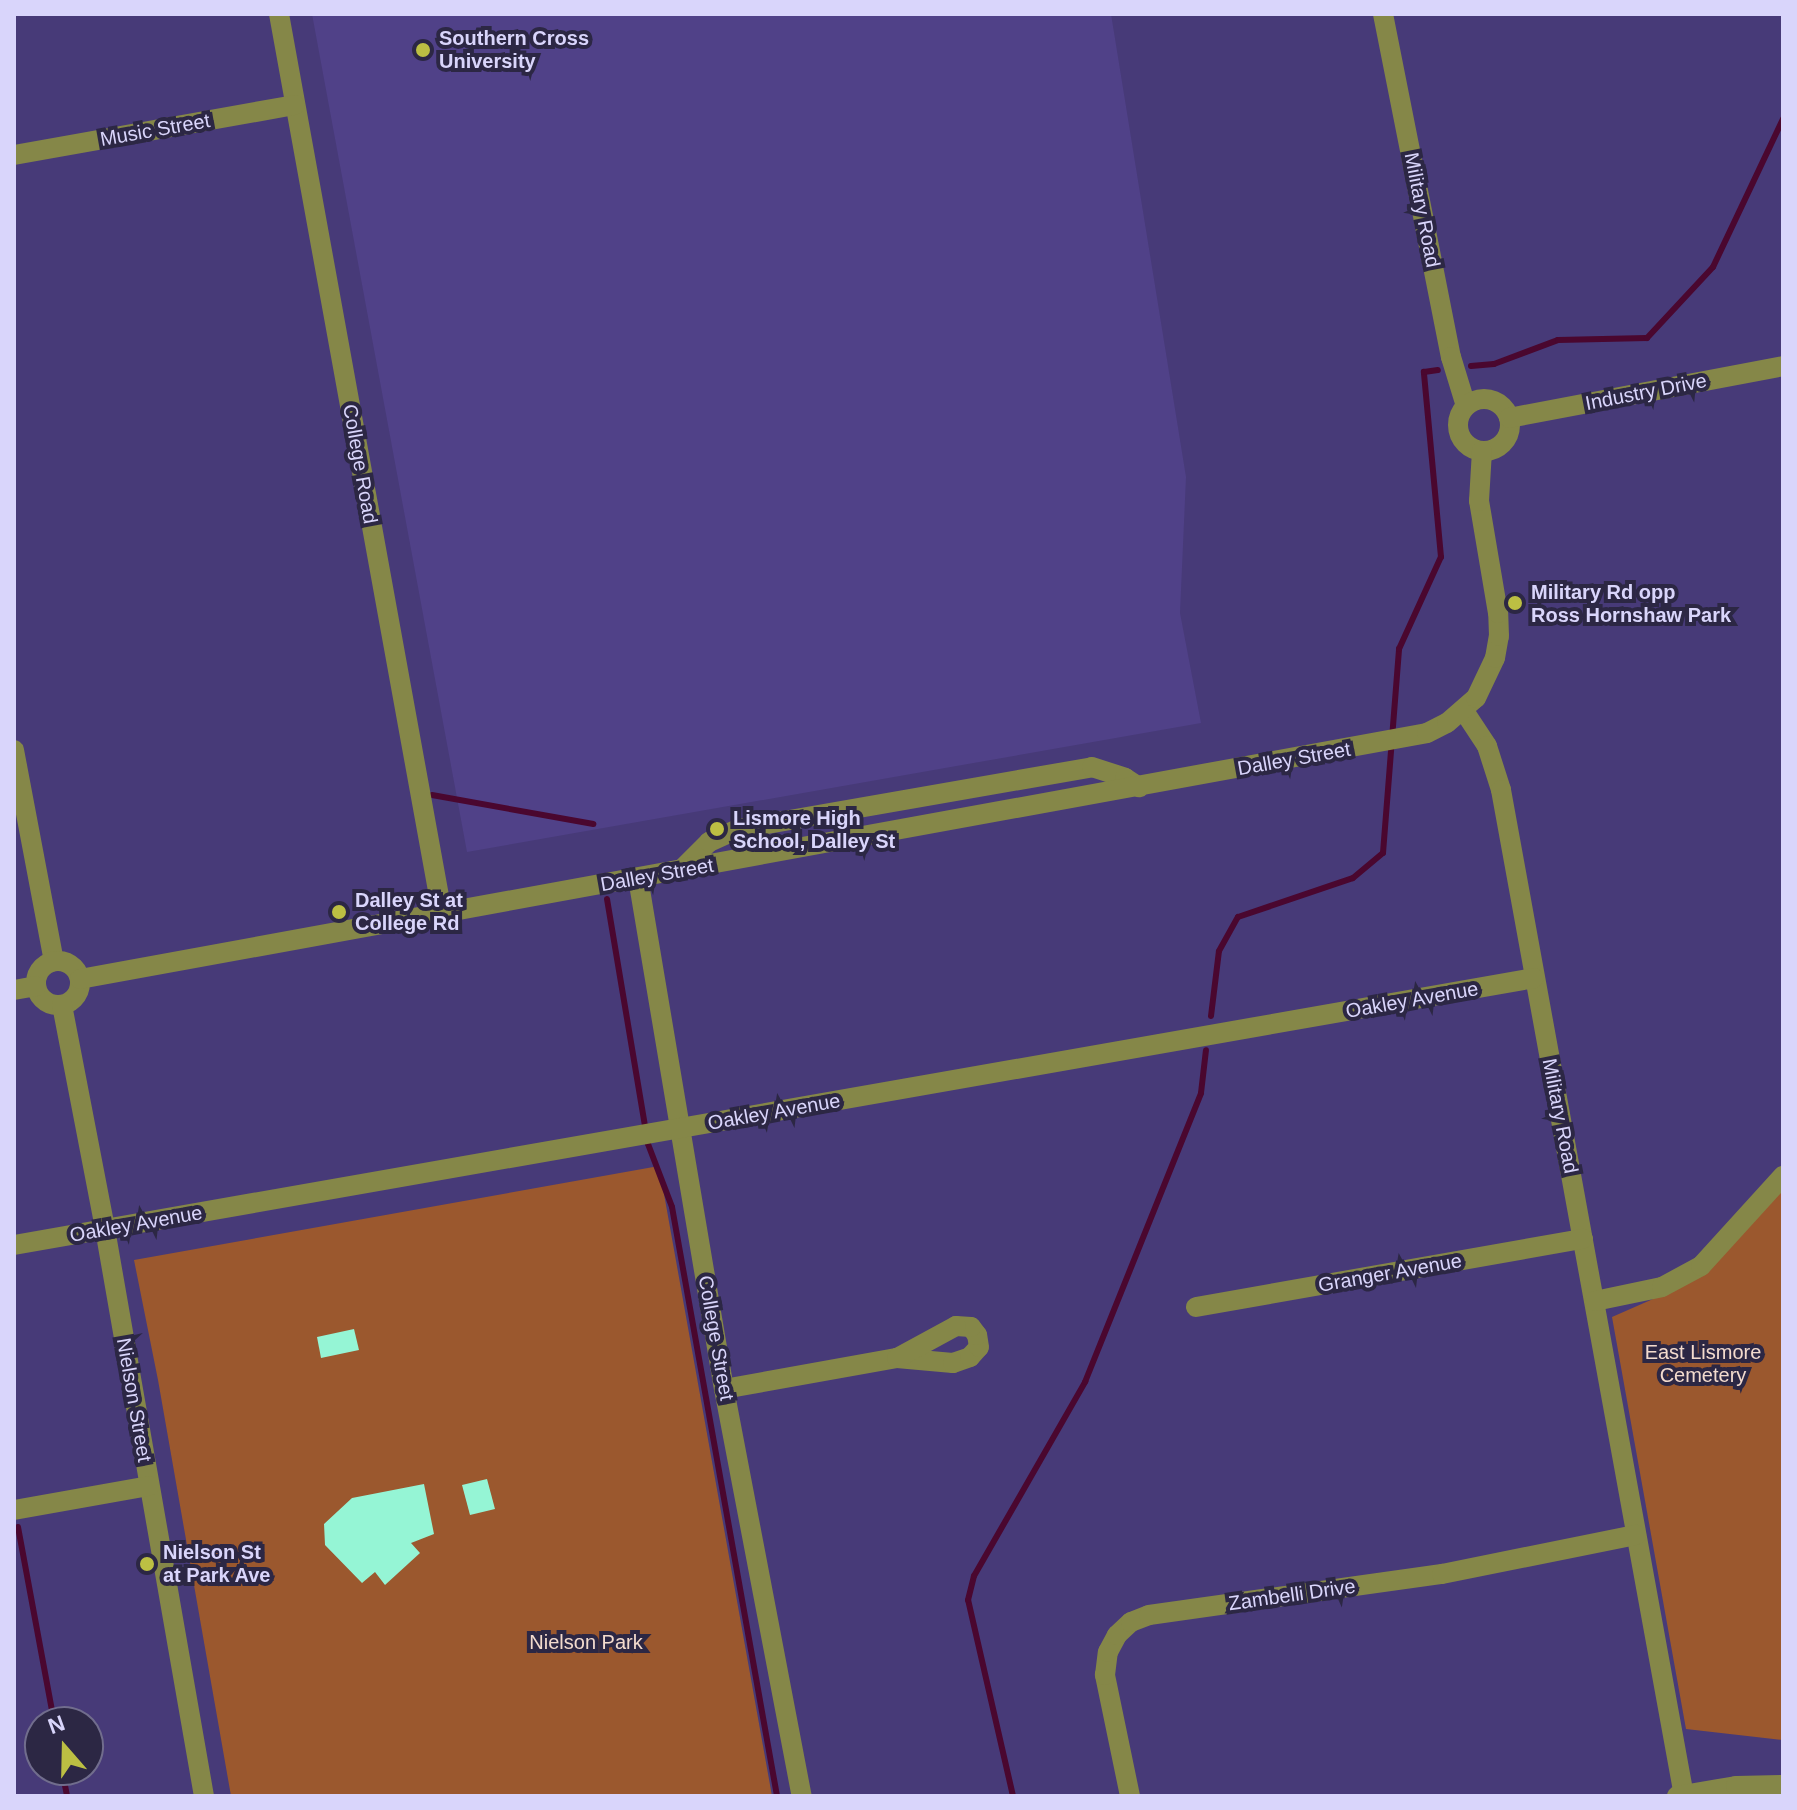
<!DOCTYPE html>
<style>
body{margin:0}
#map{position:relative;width:1797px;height:1810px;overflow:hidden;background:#473a78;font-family:Arial,sans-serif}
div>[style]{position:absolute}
.built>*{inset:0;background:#504188}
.green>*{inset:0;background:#9b582e}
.stream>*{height:6px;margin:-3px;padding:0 3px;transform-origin:3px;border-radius:3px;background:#4a072f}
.building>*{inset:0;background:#95f5d5}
.minor>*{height:20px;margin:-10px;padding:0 10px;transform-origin:10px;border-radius:10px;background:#858748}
.minor>.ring{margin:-10px;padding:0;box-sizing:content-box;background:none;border:20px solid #858748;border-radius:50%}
.dots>*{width:22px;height:22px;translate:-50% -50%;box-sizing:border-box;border:4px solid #2c2744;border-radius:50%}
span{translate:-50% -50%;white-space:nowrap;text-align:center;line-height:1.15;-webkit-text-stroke:8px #2c2744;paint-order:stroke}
.poi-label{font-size:20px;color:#d9d5fb;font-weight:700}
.left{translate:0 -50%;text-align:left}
.street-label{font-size:20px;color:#d9d5fb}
.park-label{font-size:20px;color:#f3dbce}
.frame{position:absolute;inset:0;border:16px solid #d9d5fb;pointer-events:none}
.north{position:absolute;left:24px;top:1706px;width:80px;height:80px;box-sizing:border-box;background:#2c2744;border:2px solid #716d8d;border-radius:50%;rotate:340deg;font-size:22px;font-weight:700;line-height:32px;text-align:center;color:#d9d5fb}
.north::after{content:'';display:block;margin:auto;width:28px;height:36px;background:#bcbf43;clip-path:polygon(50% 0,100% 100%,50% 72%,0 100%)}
</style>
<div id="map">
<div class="built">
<div style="clip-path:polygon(312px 14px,1111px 14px,1186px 477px,1180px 613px,1201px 723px,467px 852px)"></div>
</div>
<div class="green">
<div style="clip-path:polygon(659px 1166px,772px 1796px,231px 1796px,158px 1380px,134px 1260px)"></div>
<div style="clip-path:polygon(1783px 1188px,1783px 1740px,1686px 1729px,1612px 1317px,1653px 1299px)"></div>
</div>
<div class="stream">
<div style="left:1471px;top:366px;width:23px;rotate:-5deg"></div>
<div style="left:1494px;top:364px;width:68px;rotate:-20.6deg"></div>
<div style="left:1558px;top:340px;width:89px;rotate:-1.3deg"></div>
<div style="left:1647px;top:338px;width:97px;rotate:-47.1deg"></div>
<div style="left:1713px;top:267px;width:164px;rotate:-64.7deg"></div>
<div style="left:432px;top:795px;width:164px;rotate:10.2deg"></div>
<div style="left:607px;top:899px;width:248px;rotate:80.5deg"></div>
<div style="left:648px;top:1144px;width:67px;rotate:69.1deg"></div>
<div style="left:672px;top:1207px;width:598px;rotate:79.89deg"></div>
<div style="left:1211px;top:1016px;width:65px;rotate:-83deg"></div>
<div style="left:1219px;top:951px;width:39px;rotate:-61deg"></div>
<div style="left:1238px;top:917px;width:121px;rotate:-18.7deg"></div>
<div style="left:1353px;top:878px;width:39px;rotate:-40deg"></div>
<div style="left:1383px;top:853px;width:205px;rotate:-85.5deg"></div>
<div style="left:1399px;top:649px;width:101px;rotate:-65.5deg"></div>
<div style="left:1441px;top:557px;width:186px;rotate:-95.3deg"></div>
<div style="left:1424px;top:372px;width:14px;rotate:-8deg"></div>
<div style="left:18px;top:1527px;width:198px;rotate:79.5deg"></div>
<div style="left:62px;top:1770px;width:26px;rotate:79deg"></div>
<div style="left:1013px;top:1796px;width:201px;rotate:-102.9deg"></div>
<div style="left:968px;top:1600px;width:25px;rotate:-76deg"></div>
<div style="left:974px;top:1576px;width:224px;rotate:-60.2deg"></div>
<div style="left:1085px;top:1382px;width:311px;rotate:-68.1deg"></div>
<div style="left:1201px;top:1093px;width:43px;rotate:-83.4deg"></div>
</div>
<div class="building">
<div style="clip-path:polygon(354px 1329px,359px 1350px,321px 1358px,317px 1337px)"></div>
<div style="clip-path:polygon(487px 1479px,495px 1509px,470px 1515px,462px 1485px)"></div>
<div style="clip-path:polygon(424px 1484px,434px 1534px,411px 1543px,420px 1553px,385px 1585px,375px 1572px,362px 1583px,325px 1545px,324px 1524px,352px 1498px)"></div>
</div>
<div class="minor">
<div style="left:279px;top:14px;width:914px;rotate:79.72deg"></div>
<div style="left:1383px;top:14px;width:350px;rotate:78.8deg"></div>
<div style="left:1451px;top:357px;width:51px;rotate:73deg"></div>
<div style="left:14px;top:155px;width:285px;rotate:-10.1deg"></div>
<div class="ring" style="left:1458px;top:399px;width:32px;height:32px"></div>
<div style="left:1509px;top:418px;width:279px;rotate:-10.7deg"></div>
<div style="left:1464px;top:711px;width:42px;rotate:56.7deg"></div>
<div style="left:1487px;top:746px;width:46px;rotate:72.3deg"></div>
<div style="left:1501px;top:790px;width:1023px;rotate:79.69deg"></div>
<div style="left:14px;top:750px;width:215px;rotate:79.3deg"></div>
<div style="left:681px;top:870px;width:40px;rotate:-45deg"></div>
<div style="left:709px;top:842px;width:32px;rotate:-24deg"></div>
<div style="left:738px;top:829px;width:359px;rotate:-9.9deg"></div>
<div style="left:1092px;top:767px;width:35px;rotate:18deg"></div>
<div style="left:1125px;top:778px;width:17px;rotate:33deg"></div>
<div style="left:638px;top:878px;width:518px;rotate:80.45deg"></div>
<div style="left:724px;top:1389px;width:414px;rotate:79.2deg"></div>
<div class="ring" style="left:36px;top:961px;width:24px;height:24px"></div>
<div style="left:80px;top:979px;width:1369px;rotate:-10.35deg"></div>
<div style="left:1427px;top:733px;width:22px;rotate:-27deg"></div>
<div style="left:1447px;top:723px;width:38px;rotate:-41deg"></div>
<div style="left:1476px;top:698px;width:44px;rotate:-64.6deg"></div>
<div style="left:1495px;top:658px;width:22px;rotate:-80deg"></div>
<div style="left:1499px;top:636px;width:23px;rotate:-92deg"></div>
<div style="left:1498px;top:613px;width:114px;rotate:-99.6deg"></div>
<div style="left:1479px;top:501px;width:50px;rotate:-86.6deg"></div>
<div style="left:14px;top:990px;width:22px;rotate:-10deg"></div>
<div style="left:62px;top:1005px;width:228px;rotate:79.1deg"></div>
<div style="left:105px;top:1229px;width:576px;rotate:80.1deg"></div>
<div style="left:14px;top:1245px;width:1543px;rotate:-9.96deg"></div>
<div style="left:1595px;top:1301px;width:68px;rotate:-11.8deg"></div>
<div style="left:1662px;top:1287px;width:44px;rotate:-28.3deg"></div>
<div style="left:1701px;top:1266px;width:122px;rotate:-47.7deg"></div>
<div style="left:1196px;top:1307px;width:393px;rotate:-10deg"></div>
<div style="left:724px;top:1389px;width:176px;rotate:-10.2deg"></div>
<div style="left:897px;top:1358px;width:56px;rotate:5.1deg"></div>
<div style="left:953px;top:1363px;width:18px;rotate:-19deg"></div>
<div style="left:970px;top:1357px;width:13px;rotate:-48deg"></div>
<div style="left:979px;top:1347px;width:12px;rotate:-99deg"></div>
<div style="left:977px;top:1335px;width:10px;rotate:-127deg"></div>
<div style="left:971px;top:1327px;width:15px;rotate:-176deg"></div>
<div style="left:956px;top:1326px;width:67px;rotate:151.5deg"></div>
<div style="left:14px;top:1510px;width:137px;rotate:-10.1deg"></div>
<div style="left:1130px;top:1796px;width:124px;rotate:-101.7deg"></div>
<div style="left:1105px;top:1675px;width:23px;rotate:-83deg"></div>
<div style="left:1108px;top:1652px;width:19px;rotate:-62deg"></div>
<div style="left:1117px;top:1635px;width:19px;rotate:-43deg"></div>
<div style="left:1131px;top:1622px;width:19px;rotate:-21deg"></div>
<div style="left:1149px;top:1615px;width:296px;rotate:-8deg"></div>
<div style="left:1442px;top:1574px;width:198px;rotate:-11.4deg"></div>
<div style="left:1677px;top:1796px;width:60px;rotate:-9.6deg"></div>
<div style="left:1736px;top:1786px;width:47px;rotate:-1.2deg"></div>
</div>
<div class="dots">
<div style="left:423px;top:50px;background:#bcbf43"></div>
<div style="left:1515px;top:603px;background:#bcbf43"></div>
<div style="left:717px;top:829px;background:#bcbf43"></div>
<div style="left:339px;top:912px;background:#bcbf43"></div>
<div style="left:147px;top:1564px;background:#bcbf43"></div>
</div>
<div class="poi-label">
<span class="left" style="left:439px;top:50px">Southern Cross<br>University</span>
<span class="left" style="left:1531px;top:604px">Military Rd opp<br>Ross Hornshaw Park</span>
<span class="left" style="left:733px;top:830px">Lismore High<br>School, Dalley St</span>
<span class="left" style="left:355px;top:912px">Dalley St at<br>College Rd</span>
<span class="left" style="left:163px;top:1564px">Nielson St<br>at Park Ave</span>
</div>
<div class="street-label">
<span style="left:155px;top:130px;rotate:-10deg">Music Street</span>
<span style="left:1422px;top:210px;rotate:79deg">Military Road</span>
<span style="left:1646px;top:392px;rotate:-11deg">Industry Drive</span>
<span style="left:360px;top:464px;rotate:80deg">College Road</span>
<span style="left:1294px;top:759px;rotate:-10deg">Dalley Street</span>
<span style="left:657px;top:875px;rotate:-10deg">Dalley Street</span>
<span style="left:1412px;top:1000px;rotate:-10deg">Oakley Avenue</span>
<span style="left:774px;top:1112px;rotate:-10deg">Oakley Avenue</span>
<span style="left:1560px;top:1116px;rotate:79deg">Military Road</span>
<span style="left:136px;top:1224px;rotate:-10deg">Oakley Avenue</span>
<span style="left:1390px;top:1273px;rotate:-10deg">Granger Avenue</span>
<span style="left:716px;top:1338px;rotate:80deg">College Street</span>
<span style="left:134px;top:1400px;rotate:80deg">Nielson Street</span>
<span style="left:1292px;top:1595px;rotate:-8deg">Zambelli Drive</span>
</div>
<div class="park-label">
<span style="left:1703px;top:1364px">East Lismore<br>Cemetery</span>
<span style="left:586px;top:1642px">Nielson Park</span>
</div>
<div class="frame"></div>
<div class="north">N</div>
</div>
